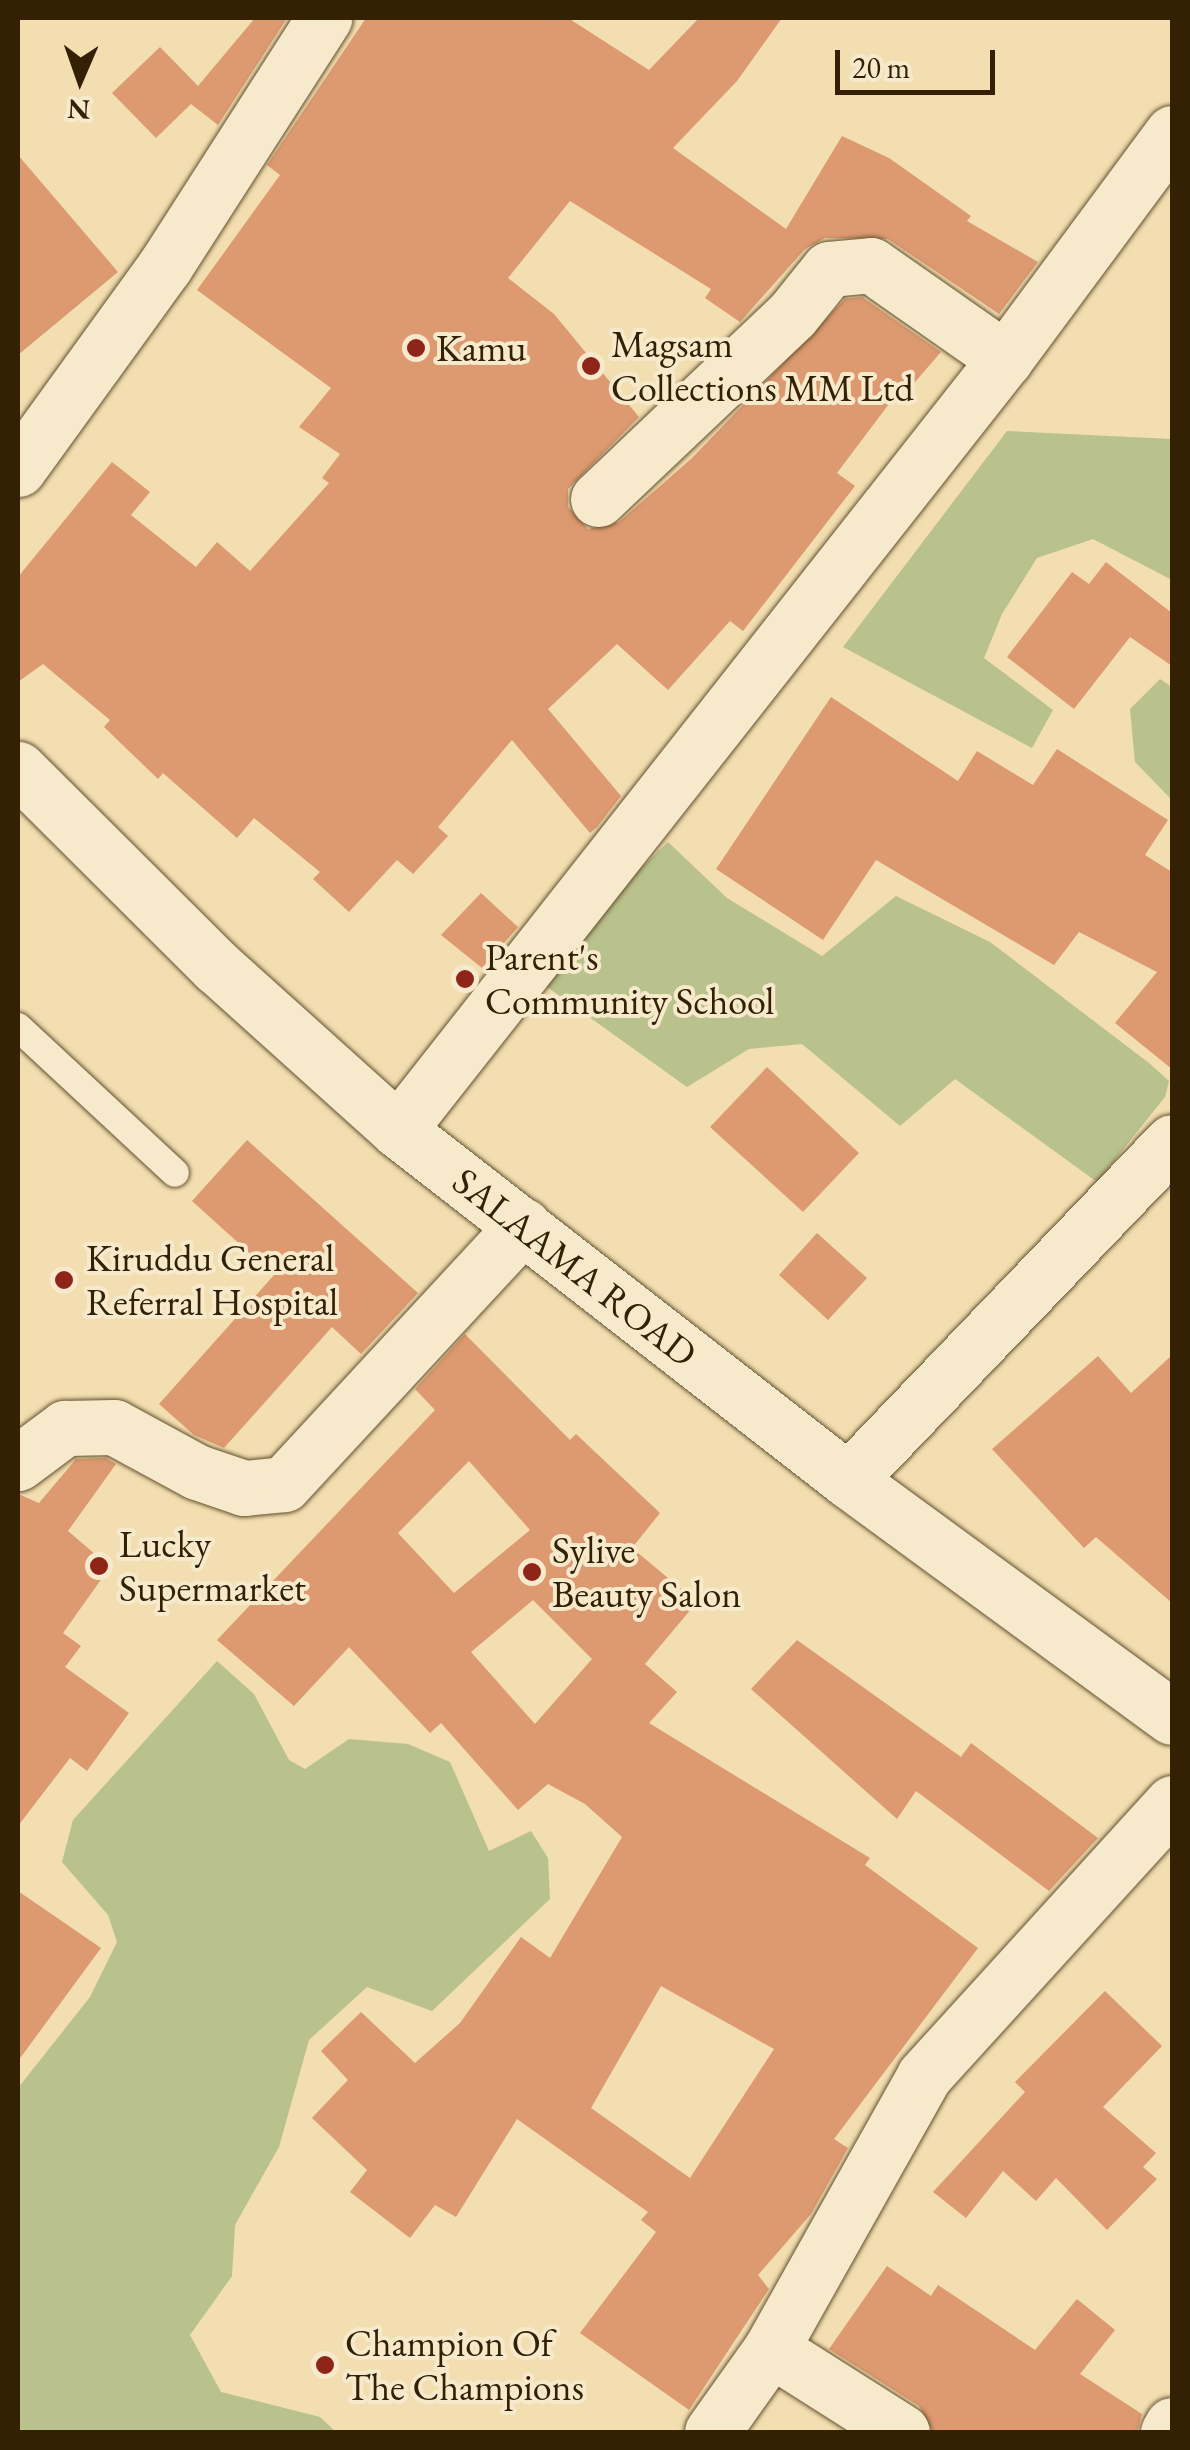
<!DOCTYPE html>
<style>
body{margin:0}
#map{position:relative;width:1190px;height:2450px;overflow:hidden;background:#f2deb0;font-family:"EB Garamond",serif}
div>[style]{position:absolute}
.green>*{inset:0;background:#b9c18c}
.building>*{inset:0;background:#dd9970}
.roads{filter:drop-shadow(0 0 2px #64502f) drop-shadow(0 0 2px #64502f)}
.service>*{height:28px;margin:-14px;padding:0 14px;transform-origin:14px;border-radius:14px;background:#f7eacc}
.minor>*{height:55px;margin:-27.5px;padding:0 27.5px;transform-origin:27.5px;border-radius:27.5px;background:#f7eacc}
.secondary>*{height:55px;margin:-27.5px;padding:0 27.5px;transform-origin:27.5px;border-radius:27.5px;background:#f7eacc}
.dots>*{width:28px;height:28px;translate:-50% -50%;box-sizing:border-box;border:5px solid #f7eacc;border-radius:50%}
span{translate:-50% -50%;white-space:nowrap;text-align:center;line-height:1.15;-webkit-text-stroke:8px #f7eacc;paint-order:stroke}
.poi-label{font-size:38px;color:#342104}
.left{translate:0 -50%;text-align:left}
.street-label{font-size:38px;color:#342104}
.frame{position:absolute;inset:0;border:20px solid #342104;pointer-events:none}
.north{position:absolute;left:30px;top:30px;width:100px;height:100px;-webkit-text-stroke:8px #f7eacc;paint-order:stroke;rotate:182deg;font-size:28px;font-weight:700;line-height:40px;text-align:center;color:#342104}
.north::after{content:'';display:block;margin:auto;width:35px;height:45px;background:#342104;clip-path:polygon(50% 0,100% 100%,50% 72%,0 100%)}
.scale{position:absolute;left:835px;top:50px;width:160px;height:45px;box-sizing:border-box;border:5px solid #342104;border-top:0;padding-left:12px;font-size:30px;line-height:35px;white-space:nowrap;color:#342104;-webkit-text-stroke:8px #f7eacc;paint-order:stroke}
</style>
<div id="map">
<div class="green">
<div style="clip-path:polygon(1007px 431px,1172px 439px,1172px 580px,1093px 539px,1037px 558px,1002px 614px,984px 658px,1053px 710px,1032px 748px,843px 647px)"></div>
<div style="clip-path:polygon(1160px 679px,1172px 687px,1172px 800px,1135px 762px,1130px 709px)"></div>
<div style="clip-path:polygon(668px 842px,727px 898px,822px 956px,896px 896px,990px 942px,1149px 1063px,1169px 1081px,1165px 1097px,1097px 1182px,955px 1079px,900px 1126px,802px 1044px,749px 1049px,687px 1087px,543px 984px,587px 920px)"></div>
<div style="clip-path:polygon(217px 1661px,254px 1694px,289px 1760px,305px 1769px,349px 1739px,408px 1744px,450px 1762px,489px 1851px,531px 1831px,548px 1858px,550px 1899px,432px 2011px,367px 1987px,309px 2040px,279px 2147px,235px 2225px,232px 2276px,190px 2335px,221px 2392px,320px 2417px,336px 2432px,18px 2432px,18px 2088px,90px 1997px,117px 1942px,108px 1915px,62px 1862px,73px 1820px)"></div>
</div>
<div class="building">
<div style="clip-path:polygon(255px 18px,287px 18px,218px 125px,191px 104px,156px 138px,112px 93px,160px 47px,198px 86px)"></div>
<div style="clip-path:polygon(366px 18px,568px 18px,649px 70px,699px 18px,782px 18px,737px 81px,673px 148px,786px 229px,842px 136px,889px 158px,971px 216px,967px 221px,1038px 262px,999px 314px,888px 239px,825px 238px,805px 249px,740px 322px,705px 298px,711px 289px,570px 201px,508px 278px,554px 314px,639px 417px,568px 489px,568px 507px,588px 529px,619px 522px,691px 459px,845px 299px,862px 297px,941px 352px,909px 389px,904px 384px,837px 473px,855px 486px,743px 631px,730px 621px,668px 690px,617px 644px,548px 709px,621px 796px,597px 827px,590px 833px,512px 740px,438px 827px,448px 836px,413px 874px,397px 860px,349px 912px,313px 879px,320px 872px,254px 818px,237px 838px,163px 773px,158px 779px,104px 727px,110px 720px,43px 664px,18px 682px,18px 577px,112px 462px,150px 492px,131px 515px,196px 567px,217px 542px,250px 571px,329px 483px,322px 478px,340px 454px,299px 427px,331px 388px,197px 290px,280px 175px,267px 165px)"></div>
<div style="clip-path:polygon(18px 155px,118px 272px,18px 355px)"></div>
<div style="clip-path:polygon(1106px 562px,1172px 613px,1172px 666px,1130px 637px,1074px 709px,1007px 657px,1072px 572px,1089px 584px)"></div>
<div style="clip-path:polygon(831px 697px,958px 781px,977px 751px,1033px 785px,1057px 749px,1168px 820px,1145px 855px,1172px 872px,1172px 1069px,1115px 1023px,1157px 972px,1079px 932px,1054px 965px,876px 860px,823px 940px,716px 869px)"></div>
<div style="clip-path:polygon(481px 893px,518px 927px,482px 968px,441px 935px)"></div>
<div style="clip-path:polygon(767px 1067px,859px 1153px,803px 1212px,710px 1127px)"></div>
<div style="clip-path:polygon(247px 1140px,418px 1293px,361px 1354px,332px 1327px,224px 1448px,194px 1435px,159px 1404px,274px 1275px,192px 1201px)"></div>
<div style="clip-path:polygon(817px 1233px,867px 1278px,828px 1320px,779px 1275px)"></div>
<div style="clip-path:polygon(evenodd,465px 1334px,570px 1440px,576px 1434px,660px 1513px,632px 1548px,697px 1602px,645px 1664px,677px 1692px,649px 1723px,870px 1858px,865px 1865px,978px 1948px,834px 2139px,848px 2148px,811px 2214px,758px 2275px,769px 2289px,689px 2410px,580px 2333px,656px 2232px,641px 2220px,648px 2212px,517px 2119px,456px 2217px,435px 2205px,410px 2238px,350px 2192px,367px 2170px,312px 2118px,348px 2080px,321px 2051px,361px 2012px,415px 2063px,460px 2023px,521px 1937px,550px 1958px,622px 1837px,585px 1804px,548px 1784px,518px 1810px,441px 1723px,430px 1733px,349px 1647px,294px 1706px,217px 1640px,435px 1410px,415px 1389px,465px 1334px,469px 1461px,530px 1530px,454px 1593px,398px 1533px,469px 1461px,465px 1334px,533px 1600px,592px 1659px,535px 1724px,471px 1652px,533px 1600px,465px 1334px,661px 1986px,774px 2049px,690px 2178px,591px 2108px,661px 1986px)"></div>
<div style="clip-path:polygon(1172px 1355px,1172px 1603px,1096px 1537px,1084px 1548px,992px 1449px,1098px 1356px,1131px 1393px)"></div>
<div style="clip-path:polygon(106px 1458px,116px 1464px,68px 1531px,110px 1567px,63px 1633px,81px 1646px,65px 1667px,129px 1713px,87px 1771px,70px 1758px,18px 1826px,18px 1494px,39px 1503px,76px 1459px)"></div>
<div style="clip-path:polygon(797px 1640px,961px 1757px,971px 1743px,1098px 1838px,1049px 1891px,916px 1791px,897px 1819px,751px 1689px)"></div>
<div style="clip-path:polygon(18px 1891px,101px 1948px,18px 2061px)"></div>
<div style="clip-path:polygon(1105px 1991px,1162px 2046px,1103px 2107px,1156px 2153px,1143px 2167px,1157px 2179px,1107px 2230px,1056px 2178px,1036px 2201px,1003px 2171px,966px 2218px,933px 2192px,1025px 2092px,1015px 2082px)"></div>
<div style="clip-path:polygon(887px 2266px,931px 2296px,938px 2285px,1035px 2350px,1077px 2299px,1115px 2330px,1080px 2374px,1142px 2414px,1137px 2432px,933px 2432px,919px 2406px,829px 2349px)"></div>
</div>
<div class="roads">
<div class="service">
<div style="left:18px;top:1027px;width:214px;rotate:42.9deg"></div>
</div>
<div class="minor">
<div style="left:18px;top:469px;width:251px;rotate:-54.1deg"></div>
<div style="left:165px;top:266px;width:295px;rotate:-57.3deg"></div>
<div style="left:598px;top:499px;width:267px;rotate:-43.5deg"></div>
<div style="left:792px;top:315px;width:59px;rotate:-51.2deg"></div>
<div style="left:829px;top:269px;width:42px;rotate:-5.4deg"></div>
<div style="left:871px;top:265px;width:164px;rotate:35deg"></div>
<div style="left:398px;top:1130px;width:981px;rotate:-51.79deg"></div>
<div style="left:1005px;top:359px;width:281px;rotate:-53.5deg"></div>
<div style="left:18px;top:1463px;width:59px;rotate:-36.7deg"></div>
<div style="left:65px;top:1428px;width:49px;rotate:-1.2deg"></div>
<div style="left:114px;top:1427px;width:94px;rotate:28.5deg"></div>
<div style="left:197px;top:1472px;width:50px;rotate:18.8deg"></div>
<div style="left:244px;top:1488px;width:40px;rotate:-5.7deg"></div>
<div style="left:284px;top:1484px;width:352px;rotate:-47.2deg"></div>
<div style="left:848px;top:1480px;width:468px;rotate:-46.2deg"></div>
<div style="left:771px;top:2349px;width:155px;rotate:32.4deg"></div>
<div style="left:712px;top:2432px;width:102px;rotate:-54.6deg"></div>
<div style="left:771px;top:2349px;width:313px;rotate:-60.7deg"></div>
<div style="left:924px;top:2076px;width:369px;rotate:-47.7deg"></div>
<div style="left:1168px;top:2432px;width:8px;rotate:-60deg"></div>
</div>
<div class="secondary">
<div style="left:18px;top:769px;width:281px;rotate:44.9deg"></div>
<div style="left:217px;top:967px;width:244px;rotate:42deg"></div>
<div style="left:398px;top:1130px;width:570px;rotate:37.87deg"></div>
<div style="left:848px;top:1480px;width:401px;rotate:36.2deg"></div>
</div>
</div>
<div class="dots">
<div style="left:416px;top:348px;background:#8f2418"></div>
<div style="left:591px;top:366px;background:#8f2418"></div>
<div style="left:465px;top:979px;background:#8f2418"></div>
<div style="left:64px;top:1280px;background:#8f2418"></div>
<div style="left:99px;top:1566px;background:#8f2418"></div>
<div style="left:532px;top:1572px;background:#8f2418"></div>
<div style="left:325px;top:2365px;background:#8f2418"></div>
</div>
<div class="poi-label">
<span class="left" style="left:611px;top:366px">Magsam<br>Collections MM Ltd</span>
<span class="left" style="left:436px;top:348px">Kamu</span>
<span class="left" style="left:485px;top:979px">Parent's<br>Community School</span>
<span class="left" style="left:86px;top:1280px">Kiruddu General<br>Referral Hospital</span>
<span class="left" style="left:119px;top:1566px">Lucky<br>Supermarket</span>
<span class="left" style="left:552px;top:1572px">Sylive<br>Beauty Salon</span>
<span class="left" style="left:345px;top:2365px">Champion Of<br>The Champions</span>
</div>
<div class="street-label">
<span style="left:575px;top:1267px;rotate:38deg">SALAAMA ROAD</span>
</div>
<div class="frame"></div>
<div class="north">N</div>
<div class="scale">20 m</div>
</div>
